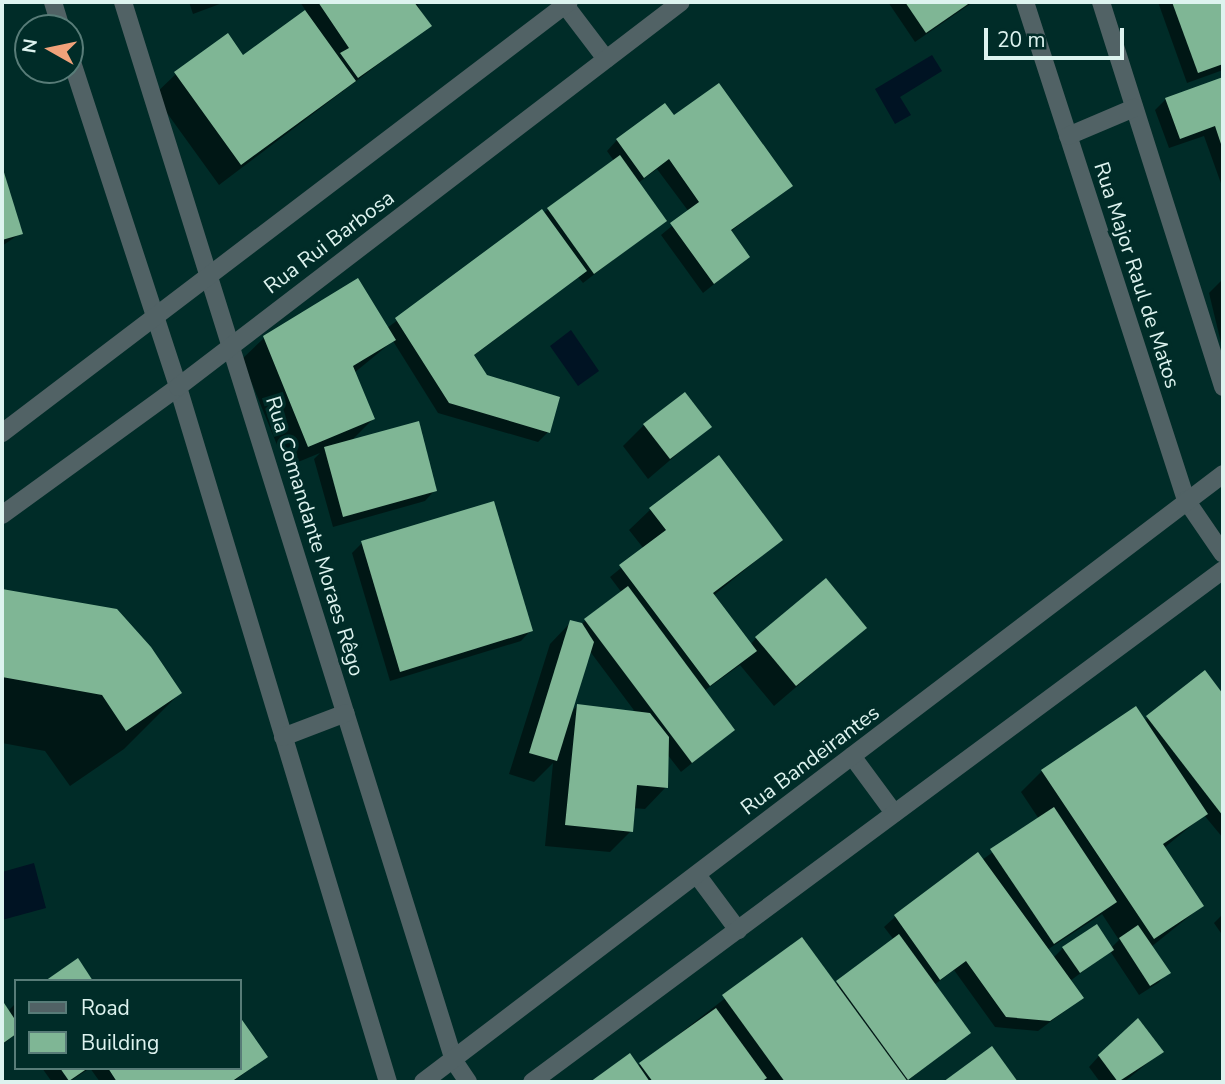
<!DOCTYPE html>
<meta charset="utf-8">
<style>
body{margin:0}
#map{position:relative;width:1225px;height:1084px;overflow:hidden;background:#002c28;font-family:"Nunito Sans",sans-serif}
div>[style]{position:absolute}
.water>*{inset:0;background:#001323}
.shadow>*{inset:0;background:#0007}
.building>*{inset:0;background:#7fb695}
.minor>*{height:18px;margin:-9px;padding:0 9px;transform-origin:9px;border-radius:9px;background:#516265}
span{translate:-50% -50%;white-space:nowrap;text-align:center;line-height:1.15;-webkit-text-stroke:7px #002c28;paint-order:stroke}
.street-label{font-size:21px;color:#ddf3ef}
.frame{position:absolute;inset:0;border:4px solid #ddf3ef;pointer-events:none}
.legend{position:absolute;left:14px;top:979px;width:228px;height:91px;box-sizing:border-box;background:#002c28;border:2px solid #587c78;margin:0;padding:9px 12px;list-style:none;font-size:21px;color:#ddf3ef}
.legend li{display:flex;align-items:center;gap:14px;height:35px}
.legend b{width:35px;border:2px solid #587c78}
.north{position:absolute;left:14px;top:14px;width:70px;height:70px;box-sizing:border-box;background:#002c28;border:2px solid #587c78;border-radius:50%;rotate:279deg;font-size:19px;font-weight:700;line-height:28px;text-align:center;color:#ddf3ef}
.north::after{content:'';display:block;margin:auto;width:24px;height:32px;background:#f0a27a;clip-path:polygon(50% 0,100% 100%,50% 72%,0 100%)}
.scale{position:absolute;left:984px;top:28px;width:140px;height:32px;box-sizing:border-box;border:4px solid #ddf3ef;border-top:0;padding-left:9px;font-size:21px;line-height:24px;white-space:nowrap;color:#ddf3ef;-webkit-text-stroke:5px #002c28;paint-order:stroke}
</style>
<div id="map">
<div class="water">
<div style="clip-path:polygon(932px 55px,942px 71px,900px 97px,911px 115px,895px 124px,875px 89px)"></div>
<div style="clip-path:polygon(571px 330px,599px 371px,578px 386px,550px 346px)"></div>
<div style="clip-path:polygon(34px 863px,46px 908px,2px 920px,2px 872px)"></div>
</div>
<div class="shadow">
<div style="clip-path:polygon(189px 2px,225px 2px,193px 14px)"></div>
<div style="clip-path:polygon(300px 2px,416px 2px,429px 26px,219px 185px,154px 95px,176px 74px,243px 58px,306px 11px)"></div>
<div style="clip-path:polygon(888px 2px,973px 2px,915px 42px)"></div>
<div style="clip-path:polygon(1158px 2px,1223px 2px,1223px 70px,1187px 83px)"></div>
<div style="clip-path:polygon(1223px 78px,1223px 189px,1204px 136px,1169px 148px,1155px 110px,1166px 99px)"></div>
<div style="clip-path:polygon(674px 117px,791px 185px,730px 232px,748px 257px,703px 293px,661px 235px,689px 212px,657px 169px,638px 183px,664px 221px,583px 283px,578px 277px,473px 356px,486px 377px,548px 432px,538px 442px,438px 413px,393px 341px,354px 373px,373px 419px,350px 442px,435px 490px,425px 501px,333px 527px,314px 459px,320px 453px,286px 467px,242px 359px,264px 338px,387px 328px,614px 161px,607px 151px,617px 140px)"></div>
<div style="clip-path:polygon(2px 170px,21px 233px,2px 246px)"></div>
<div style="clip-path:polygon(1223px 279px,1223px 351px,1209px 293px)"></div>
<div style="clip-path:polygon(644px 425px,709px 427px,648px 479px,623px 446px)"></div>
<div style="clip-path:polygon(evenodd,651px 509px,781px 540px,713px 596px,750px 645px,756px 638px,865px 628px,774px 706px,740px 665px,704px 691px,733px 730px,681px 772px,667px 754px,666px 787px,645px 809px,633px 808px,631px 831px,610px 852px,545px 846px,553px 763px,534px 782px,509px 774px,550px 644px,571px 622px,580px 625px,622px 593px,610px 577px,644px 549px,629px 530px,651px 509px,589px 650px,636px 713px,577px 706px,570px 714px,589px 650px)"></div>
<div style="clip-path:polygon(362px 543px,531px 630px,521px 641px,390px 681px,352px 553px)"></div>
<div style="clip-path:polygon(4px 591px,180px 693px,124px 749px,70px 786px,45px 751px,2px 743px)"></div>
<div style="clip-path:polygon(evenodd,1205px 673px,1223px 697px,1223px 838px,1204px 815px,1164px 848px,1202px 906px,1151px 947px,1168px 973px,1158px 983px,1139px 995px,1110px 951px,1070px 981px,1082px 998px,1038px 1031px,995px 1027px,954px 970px,934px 985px,969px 1033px,906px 1082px,767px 1082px,764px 1078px,760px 1082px,593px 1082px,629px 1056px,637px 1067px,801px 939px,835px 985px,894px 940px,884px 927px,895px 917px,978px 855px,982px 860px,1039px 819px,1021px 792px,1042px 771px,1144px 721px,1205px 673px,1102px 914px,1119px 940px,1111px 948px,1063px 948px,1053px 958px,1047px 950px,1102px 914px)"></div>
<div style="clip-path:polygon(1223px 914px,1223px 936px,1214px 923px)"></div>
<div style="clip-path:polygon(16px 1003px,16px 1034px,2px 1045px,2px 1004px,7px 1012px)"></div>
<div style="clip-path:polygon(240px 1020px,265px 1057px,233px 1082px,100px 1082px,90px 1068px,240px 1068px)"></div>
<div style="clip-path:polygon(1161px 1052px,1124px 1082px,1100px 1082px,1089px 1067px,1099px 1056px)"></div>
<div style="clip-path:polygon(42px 1068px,90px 1068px,69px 1082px,52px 1082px)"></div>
</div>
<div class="building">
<div style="clip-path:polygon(318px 2px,414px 2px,432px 26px,358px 78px,340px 53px,349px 48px)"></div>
<div style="clip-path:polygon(905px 2px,971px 2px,926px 33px)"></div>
<div style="clip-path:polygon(1172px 2px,1223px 2px,1223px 64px,1198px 73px)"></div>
<div style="clip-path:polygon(305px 10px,356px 81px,241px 165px,174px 72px,228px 33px,243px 55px)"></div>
<div style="clip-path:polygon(1223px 77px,1223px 150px,1215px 126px,1180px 139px,1165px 98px)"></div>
<div style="clip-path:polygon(719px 83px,793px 186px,731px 230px,750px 257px,714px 284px,670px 223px,699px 202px,669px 159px,644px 178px,616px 139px,665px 103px,674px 115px)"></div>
<div style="clip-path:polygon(620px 155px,667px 221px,594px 274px,547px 208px)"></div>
<div style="clip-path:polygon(2px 166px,23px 234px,2px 240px)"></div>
<div style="clip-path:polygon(542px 209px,587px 271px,474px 355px,487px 375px,560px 397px,550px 433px,449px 403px,395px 318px)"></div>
<div style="clip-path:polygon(358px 278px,396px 340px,353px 366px,375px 419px,308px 447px,263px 336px)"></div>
<div style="clip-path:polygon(685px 392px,712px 427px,670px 459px,643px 424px)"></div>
<div style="clip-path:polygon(419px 421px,437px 491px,343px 517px,324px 447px)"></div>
<div style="clip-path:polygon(719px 455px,783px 540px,713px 593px,757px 651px,710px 686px,619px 565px,666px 530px,649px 508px)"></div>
<div style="clip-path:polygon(494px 501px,533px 631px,400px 672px,361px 541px)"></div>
<div style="clip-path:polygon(826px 578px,867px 628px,796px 686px,755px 637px)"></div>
<div style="clip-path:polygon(628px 586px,735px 730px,692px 763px,584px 619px)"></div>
<div style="clip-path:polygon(2px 589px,117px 609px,151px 647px,182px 693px,126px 731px,102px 695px,2px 677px)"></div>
<div style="clip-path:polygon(570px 620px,582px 623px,594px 642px,557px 761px,529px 753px)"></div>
<div style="clip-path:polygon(1205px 670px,1223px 694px,1223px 816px,1146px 716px)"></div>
<div style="clip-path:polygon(577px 704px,650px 713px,669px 737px,668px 788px,637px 785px,633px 832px,565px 825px)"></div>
<div style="clip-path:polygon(1136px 706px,1208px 814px,1163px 844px,1204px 906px,1154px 939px,1041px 770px)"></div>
<div style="clip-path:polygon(1054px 807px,1117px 902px,1054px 944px,990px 849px)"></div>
<div style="clip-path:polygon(978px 852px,1084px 998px,1050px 1021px,1006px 1017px,966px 961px,940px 980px,894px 915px)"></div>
<div style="clip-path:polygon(1097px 924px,1114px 950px,1080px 973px,1062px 947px)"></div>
<div style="clip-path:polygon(1138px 925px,1171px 973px,1150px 986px,1119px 938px)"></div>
<div style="clip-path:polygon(899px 934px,971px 1033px,908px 1080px,836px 981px)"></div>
<div style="clip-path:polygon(802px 937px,908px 1082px,785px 1082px,722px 995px)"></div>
<div style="clip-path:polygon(78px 958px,93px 981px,45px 981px)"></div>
<div style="clip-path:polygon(2px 1000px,16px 1021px,16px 1034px,2px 1044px)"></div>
<div style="clip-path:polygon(716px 1008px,767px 1078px,761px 1082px,653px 1082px,639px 1063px)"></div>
<div style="clip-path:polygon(240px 1017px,268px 1057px,231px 1082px,117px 1082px,108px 1068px,240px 1068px)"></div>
<div style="clip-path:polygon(1138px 1018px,1164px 1052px,1118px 1082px,1098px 1055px)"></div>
<div style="clip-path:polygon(992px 1046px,1018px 1082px,943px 1082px)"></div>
<div style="clip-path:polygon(630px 1053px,650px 1082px,590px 1082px)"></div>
<div style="clip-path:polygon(60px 1068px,88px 1068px,69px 1081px)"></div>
</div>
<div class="minor">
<div style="left:53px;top:2px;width:27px;rotate:73deg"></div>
<div style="left:123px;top:2px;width:1110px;rotate:72.64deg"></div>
<div style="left:454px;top:1061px;width:25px;rotate:56deg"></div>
<div style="left:1025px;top:2px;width:523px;rotate:72.08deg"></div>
<div style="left:1186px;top:500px;width:65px;rotate:55.6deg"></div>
<div style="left:1101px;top:2px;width:404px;rotate:72.4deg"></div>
<div style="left:565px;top:5px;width:68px;rotate:52.8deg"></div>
<div style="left:70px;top:56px;width:348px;rotate:71.9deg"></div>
<div style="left:178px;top:387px;width:726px;rotate:73.19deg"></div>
<div style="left:1068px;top:136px;width:72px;rotate:-23deg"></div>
<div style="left:2px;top:433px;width:712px;rotate:-37.24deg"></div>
<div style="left:2px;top:515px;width:218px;rotate:-36deg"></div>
<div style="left:178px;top:387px;width:633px;rotate:-37.43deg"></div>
<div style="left:283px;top:737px;width:67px;rotate:-20.9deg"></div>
<div style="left:852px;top:756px;width:71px;rotate:53.6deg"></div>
<div style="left:697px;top:875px;width:69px;rotate:53.3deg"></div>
<div style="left:423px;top:1082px;width:1005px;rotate:-37.23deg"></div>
<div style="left:532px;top:1082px;width:860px;rotate:-36.54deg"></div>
</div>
<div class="street-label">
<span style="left:329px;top:242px;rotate:-37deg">Rua Rui Barbosa</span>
<span style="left:1137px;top:275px;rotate:72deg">Rua Major Raul de Matos</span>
<span style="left:315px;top:536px;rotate:73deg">Rua Comandante Moraes Rêgo</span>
<span style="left:810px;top:760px;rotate:-37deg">Rua Bandeirantes</span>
</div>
<div class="frame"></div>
<ul class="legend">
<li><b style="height:9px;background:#516265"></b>Road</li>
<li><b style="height:19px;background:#7fb695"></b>Building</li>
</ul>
<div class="north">N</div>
<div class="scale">20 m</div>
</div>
